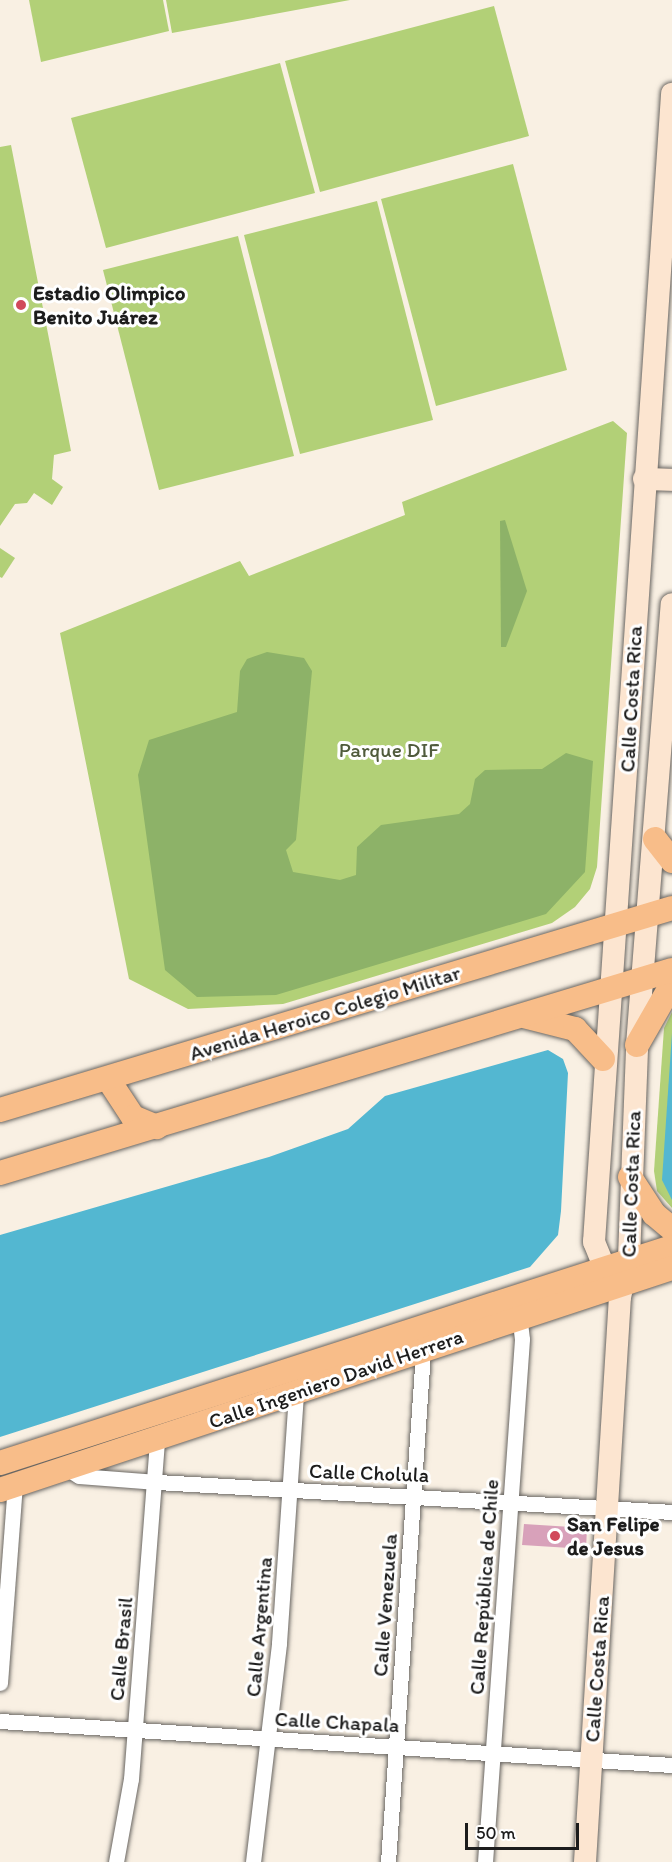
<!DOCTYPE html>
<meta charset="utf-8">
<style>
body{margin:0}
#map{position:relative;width:672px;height:1862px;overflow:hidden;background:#f9f0e3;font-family:Itim,sans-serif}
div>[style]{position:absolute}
.green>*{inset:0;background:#b2d077}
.forest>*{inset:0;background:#8db268}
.water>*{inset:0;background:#53b7d1}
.building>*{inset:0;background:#d8a1ba}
.roads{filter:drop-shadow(0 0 2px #696662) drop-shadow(0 0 2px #696662)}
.street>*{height:15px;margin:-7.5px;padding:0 7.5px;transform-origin:7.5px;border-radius:7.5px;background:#fff}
.secondary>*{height:22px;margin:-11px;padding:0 11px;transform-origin:11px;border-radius:11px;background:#fce5d0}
.primary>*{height:24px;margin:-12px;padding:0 12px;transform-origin:12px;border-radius:12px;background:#f8bd89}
.dots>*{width:16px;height:16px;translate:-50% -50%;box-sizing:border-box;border:3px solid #fff;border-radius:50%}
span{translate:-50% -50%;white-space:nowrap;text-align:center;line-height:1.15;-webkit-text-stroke:6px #fff;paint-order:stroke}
.poi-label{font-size:21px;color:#1c1c1c;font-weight:700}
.left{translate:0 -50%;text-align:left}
.street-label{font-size:21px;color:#1c1c1c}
.park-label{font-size:21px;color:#505b3c}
.scale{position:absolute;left:465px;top:1823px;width:114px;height:27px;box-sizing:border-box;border:3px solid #1c1c1c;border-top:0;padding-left:8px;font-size:18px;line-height:21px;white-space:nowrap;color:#1c1c1c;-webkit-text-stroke:4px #fff;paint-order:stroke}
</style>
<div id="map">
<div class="green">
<div style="clip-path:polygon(29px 0,163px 0,169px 31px,41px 62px)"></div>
<div style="clip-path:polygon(166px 0,350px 0,172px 33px)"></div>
<div style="clip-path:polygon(494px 6px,529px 136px,320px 192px,285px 61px)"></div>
<div style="clip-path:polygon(280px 63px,315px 193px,106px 248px,71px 118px)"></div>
<div style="clip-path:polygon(11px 145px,71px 451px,54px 455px,52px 479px,63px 487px,52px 505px,34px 493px,27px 503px,15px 504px,0 526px,0 147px)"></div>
<div style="clip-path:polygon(513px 164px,567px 370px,436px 406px,381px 199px)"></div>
<div style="clip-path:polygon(377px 201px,433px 420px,300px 454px,244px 235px)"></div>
<div style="clip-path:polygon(238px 236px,294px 456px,159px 490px,103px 270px)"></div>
<div style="clip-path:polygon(613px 421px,627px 433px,597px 867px,590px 889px,575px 907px,552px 923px,283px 1004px,188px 1009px,129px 979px,60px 633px,240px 561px,249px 576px,405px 515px,402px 502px)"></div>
<div style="clip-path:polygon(0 548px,15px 558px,2px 578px,0 577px)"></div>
<div style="clip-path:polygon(672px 1012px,672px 1208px,657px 1191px,654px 1171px,664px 1028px)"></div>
</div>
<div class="forest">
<div style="clip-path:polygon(505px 520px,527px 591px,506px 647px,501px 647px,500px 521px)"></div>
<div style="clip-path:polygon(267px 652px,304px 658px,312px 671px,296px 840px,286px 850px,293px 872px,340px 880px,356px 875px,357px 847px,381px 825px,459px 814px,470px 804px,475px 779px,485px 770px,542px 769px,566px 753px,593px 761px,585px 872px,546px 914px,276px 995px,197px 997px,165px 970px,138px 775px,149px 740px,237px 712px,240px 671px,247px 659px)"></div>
</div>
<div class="water">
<div style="clip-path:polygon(672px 1033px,672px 1200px,662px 1180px)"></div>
<div style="clip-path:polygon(548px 1050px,563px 1059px,568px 1073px,561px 1211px,558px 1235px,530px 1267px,0 1437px,0 1235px,269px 1157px,348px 1129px,385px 1096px)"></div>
</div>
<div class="building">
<div style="clip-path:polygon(524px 1524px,587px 1528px,586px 1549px,522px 1545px)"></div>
</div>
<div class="roads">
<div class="street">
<div style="left:66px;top:1468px;width:15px;rotate:32deg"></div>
<div style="left:79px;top:1476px;width:78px;rotate:4.4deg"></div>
<div style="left:157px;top:1482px;width:516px;rotate:3.33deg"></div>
<div style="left:0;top:1683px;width:199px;rotate:-85.7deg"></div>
<div style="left:0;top:1721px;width:673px;rotate:3.75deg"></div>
<div style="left:116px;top:1862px;width:84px;rotate:-79.8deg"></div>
<div style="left:131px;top:1779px;width:341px;rotate:-85.6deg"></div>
<div style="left:253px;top:1862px;width:221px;rotate:-83.2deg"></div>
<div style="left:279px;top:1643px;width:250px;rotate:-86.1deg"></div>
<div style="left:388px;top:1862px;width:511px;rotate:-86.07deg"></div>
<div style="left:485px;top:1862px;width:524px;rotate:-85.95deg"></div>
<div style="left:522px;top:1339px;width:23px;rotate:-97deg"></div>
</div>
<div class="secondary">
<div style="left:644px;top:479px;width:28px;rotate:2deg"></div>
<div style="left:612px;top:1286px;width:48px;rotate:-112.2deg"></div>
<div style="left:594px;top:1242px;width:1151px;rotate:-86.11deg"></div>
<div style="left:585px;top:1862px;width:566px;rotate:-86.46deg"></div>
<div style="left:620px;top:1297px;width:40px;rotate:-77deg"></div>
<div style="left:629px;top:1258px;width:213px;rotate:-87.8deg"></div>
<div style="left:637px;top:1045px;width:442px;rotate:-85.5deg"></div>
</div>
<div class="primary">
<div style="left:655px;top:839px;width:28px;rotate:52deg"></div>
<div style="left:524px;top:1016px;width:53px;rotate:14.3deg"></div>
<div style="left:575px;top:1029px;width:41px;rotate:47deg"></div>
<div style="left:637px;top:1045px;width:70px;rotate:-60.2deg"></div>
<div style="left:108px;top:1079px;width:45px;rotate:56.7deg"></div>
<div style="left:133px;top:1117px;width:26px;rotate:23deg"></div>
<div style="left:0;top:1110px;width:702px;rotate:-16.73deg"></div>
<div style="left:0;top:1173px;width:702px;rotate:-16.81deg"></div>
<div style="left:630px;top:1177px;width:44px;rotate:57deg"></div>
<div style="left:654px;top:1214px;width:23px;rotate:40deg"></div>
<div style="left:0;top:1463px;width:706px;rotate:-17.82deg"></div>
<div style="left:0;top:1490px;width:708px;rotate:-18.28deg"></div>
</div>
</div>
<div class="dots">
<div style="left:21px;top:305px;background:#d1495b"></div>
<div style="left:555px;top:1536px;background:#d1495b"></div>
</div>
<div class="poi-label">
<span class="left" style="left:33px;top:305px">Estadio Olimpico<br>Benito Juárez</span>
<span class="left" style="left:567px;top:1536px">San Felipe<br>de Jesus</span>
</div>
<div class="street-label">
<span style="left:631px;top:699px;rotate:-87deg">Calle Costa Rica</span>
<span style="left:325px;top:1013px;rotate:-17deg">Avenida Heroico Colegio Militar</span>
<span style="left:631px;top:1184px;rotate:-88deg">Calle Costa Rica</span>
<span style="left:336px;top:1379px;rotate:-19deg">Calle Ingeniero David Herrera</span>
<span style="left:369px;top:1473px;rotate:2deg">Calle Cholula</span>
<span style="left:484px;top:1587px;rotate:-86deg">Calle República de Chile</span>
<span style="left:385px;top:1605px;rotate:-86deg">Calle Venezuela</span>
<span style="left:259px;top:1627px;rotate:-85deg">Calle Argentina</span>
<span style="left:121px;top:1649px;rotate:-85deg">Calle Brasil</span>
<span style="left:597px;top:1669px;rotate:-86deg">Calle Costa Rica</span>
<span style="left:337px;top:1722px;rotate:3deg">Calle Chapala</span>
</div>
<div class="park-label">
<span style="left:389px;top:750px">Parque DIF</span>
</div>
<div class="scale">50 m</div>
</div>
